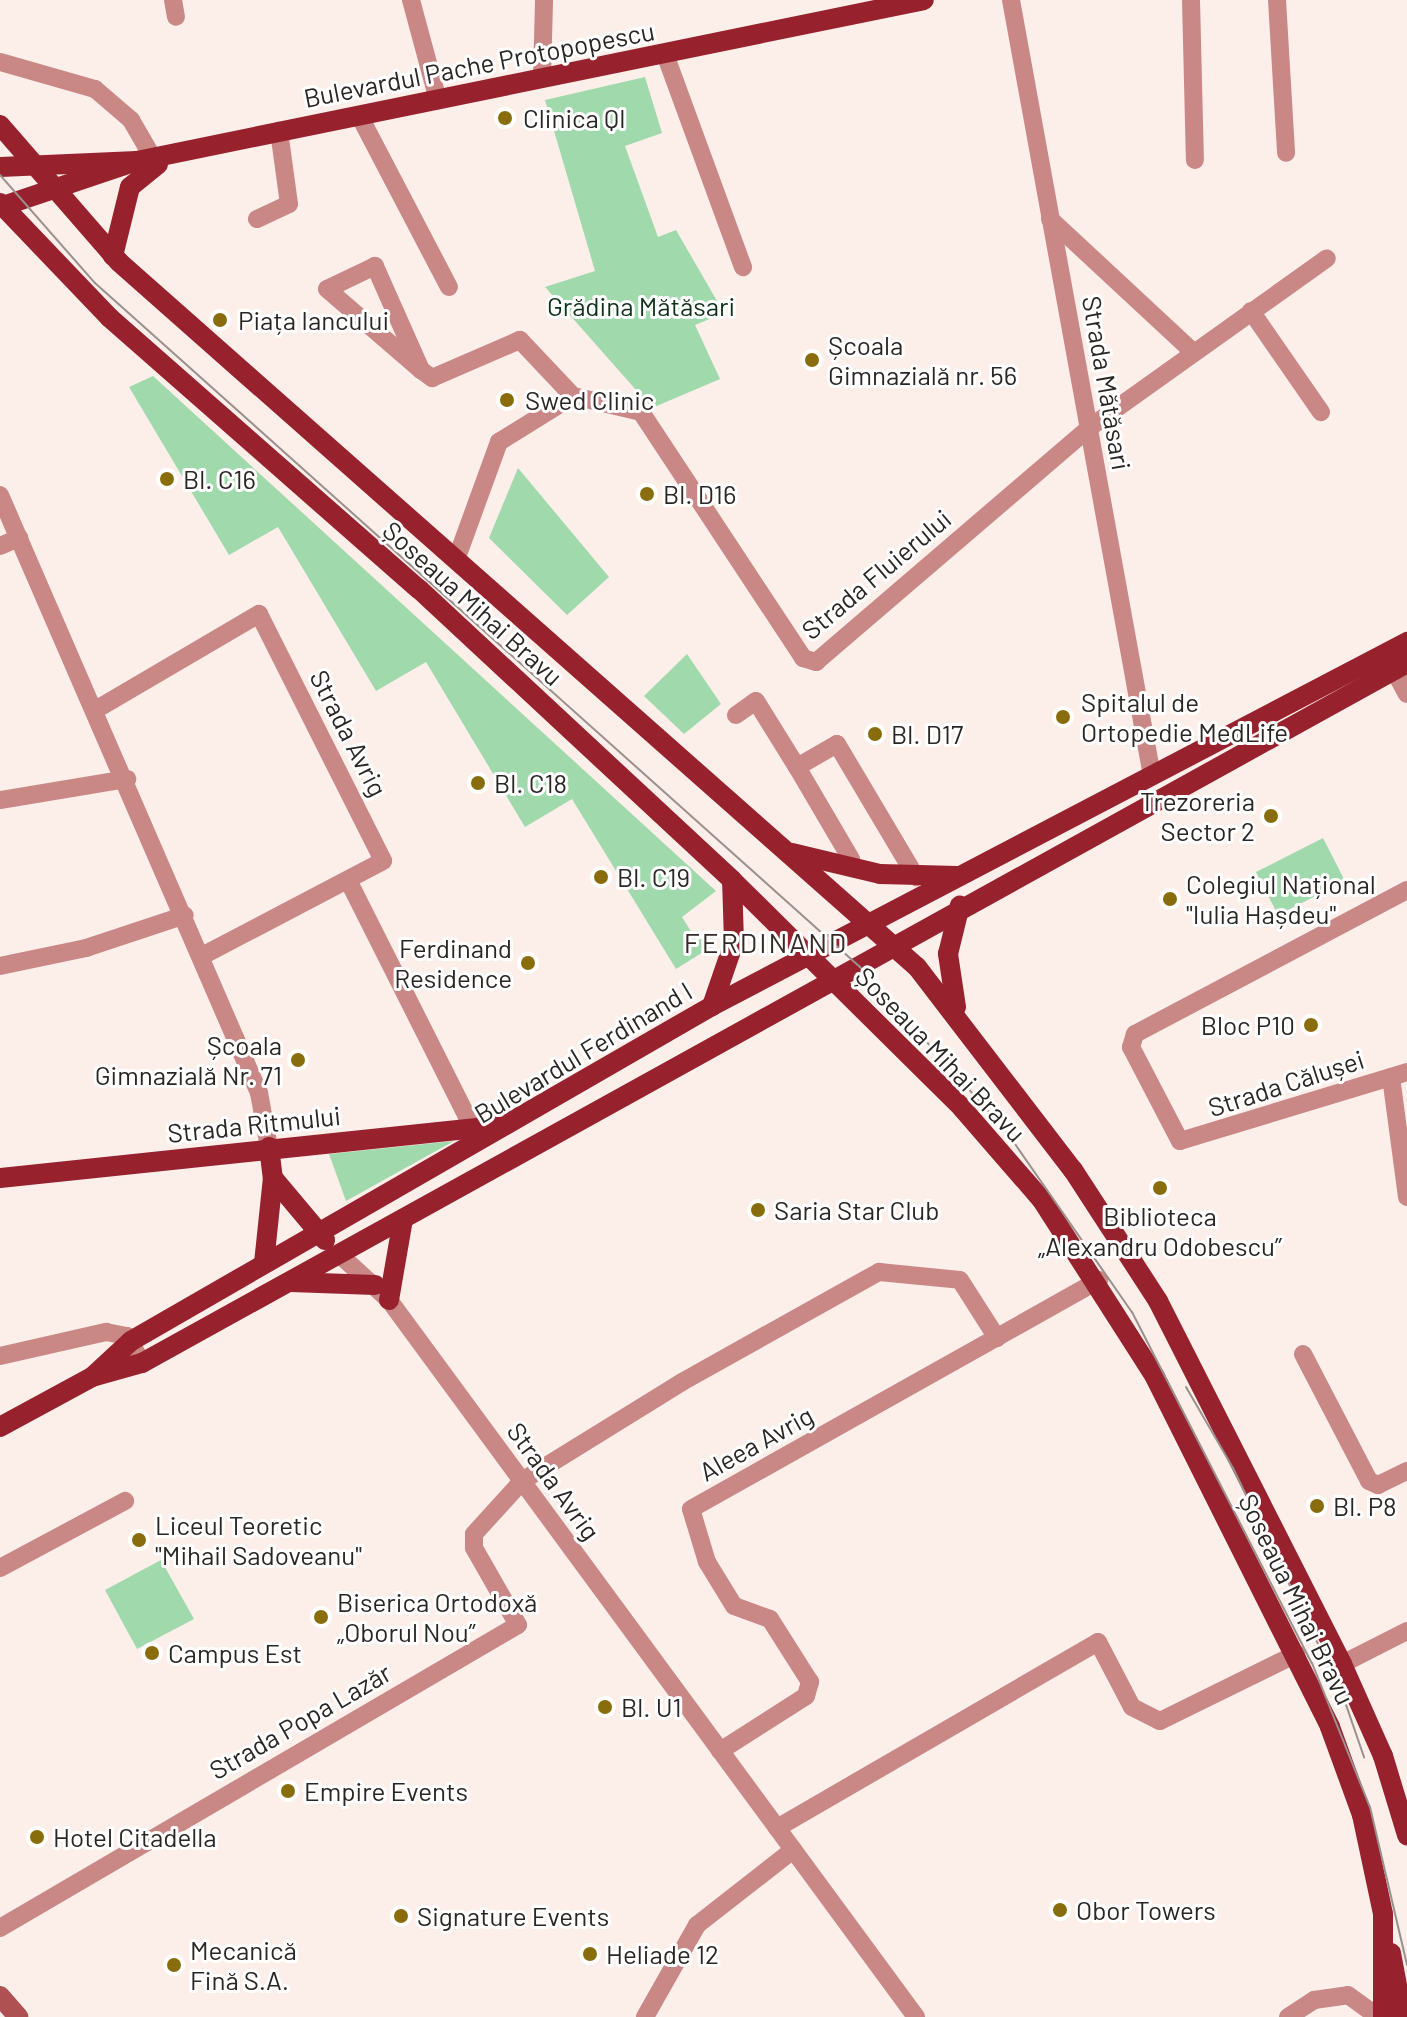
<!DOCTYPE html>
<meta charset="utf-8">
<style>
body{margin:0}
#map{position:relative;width:1407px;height:2017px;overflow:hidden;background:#fceee9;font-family:Barlow,sans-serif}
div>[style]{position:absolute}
.green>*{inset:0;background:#a0daac}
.street>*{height:18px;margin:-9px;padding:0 9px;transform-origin:9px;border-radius:9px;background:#c98786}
.secondary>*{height:20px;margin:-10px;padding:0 10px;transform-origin:10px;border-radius:10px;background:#af5052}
.primary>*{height:20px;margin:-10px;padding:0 10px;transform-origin:10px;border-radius:10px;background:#98212e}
.tram>*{height:2px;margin:-1px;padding:0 1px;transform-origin:1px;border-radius:1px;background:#9a918e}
.dots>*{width:22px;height:22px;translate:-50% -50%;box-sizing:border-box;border:4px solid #fff;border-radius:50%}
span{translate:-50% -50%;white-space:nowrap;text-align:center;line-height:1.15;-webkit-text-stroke:6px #fff;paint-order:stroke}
.street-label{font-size:26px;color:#2a2624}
.poi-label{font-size:26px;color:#2a2624}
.left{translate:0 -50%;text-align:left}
.right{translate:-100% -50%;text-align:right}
.park-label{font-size:26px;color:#0e3119}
.neighbourhood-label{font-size:28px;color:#342a26;letter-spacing:2px}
</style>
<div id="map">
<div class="green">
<div style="clip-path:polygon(645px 77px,662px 133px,625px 146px,658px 237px,676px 230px,724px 313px,695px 325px,720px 379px,652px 408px,545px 287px,595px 271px,545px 100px)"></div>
<div style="clip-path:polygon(153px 376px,716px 891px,682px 917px,697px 941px,709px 934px,716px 944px,676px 969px,572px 799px,525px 827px,426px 662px,376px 691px,278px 527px,229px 555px,129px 387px)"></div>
<div style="clip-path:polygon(518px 468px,609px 577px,567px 615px,489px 538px)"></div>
<div style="clip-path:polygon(687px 654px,721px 704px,684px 734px,644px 696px)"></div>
<div style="clip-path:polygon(1323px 838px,1345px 881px,1278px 915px,1256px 872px)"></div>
<div style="clip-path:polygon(454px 1141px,346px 1201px,329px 1154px)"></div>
<div style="clip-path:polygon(161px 1560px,194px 1619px,137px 1649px,105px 1590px)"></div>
</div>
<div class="street">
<div style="left:173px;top:0;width:17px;rotate:80deg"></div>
<div style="left:411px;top:0;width:104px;rotate:74.9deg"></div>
<div style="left:1011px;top:0;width:789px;rotate:79.7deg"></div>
<div style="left:1191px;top:0;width:160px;rotate:88.6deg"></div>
<div style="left:1277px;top:0;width:153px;rotate:86.6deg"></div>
<div style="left:665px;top:54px;width:227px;rotate:69.9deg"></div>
<div style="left:0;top:62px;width:99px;rotate:15.9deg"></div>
<div style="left:95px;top:89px;width:48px;rotate:40.7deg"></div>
<div style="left:131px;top:120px;width:44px;rotate:59.9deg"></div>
<div style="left:542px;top:78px;width:78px;rotate:-88.5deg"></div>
<div style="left:359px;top:115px;width:194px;rotate:62.4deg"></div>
<div style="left:257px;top:219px;width:35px;rotate:-25deg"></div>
<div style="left:289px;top:204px;width:74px;rotate:-97.8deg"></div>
<div style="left:1050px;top:219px;width:195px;rotate:42.9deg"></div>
<div style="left:1251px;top:311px;width:123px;rotate:55.3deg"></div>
<div style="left:421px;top:370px;width:114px;rotate:-113.9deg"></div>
<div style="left:375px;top:266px;width:53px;rotate:154.4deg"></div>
<div style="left:327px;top:289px;width:124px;rotate:40.8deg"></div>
<div style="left:421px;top:370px;width:14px;rotate:36deg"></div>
<div style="left:432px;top:378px;width:96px;rotate:-23.4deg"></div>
<div style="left:520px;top:340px;width:77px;rotate:46.6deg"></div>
<div style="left:573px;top:396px;width:70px;rotate:13.2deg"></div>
<div style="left:641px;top:412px;width:295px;rotate:56.6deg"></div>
<div style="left:803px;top:658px;width:14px;rotate:17deg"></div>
<div style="left:816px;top:662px;width:360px;rotate:-40.6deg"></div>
<div style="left:1089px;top:428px;width:292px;rotate:-35.5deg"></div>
<div style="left:0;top:495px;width:652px;rotate:66.58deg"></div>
<div style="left:259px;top:1093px;width:55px;rotate:79.5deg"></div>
<div style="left:0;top:546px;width:21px;rotate:-23deg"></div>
<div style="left:456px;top:560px;width:126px;rotate:-70deg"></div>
<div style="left:499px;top:442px;width:87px;rotate:-31.9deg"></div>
<div style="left:1394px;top:670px;width:27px;rotate:62deg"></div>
<div style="left:97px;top:709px;width:188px;rotate:-30.4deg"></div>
<div style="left:259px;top:614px;width:276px;rotate:63.3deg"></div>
<div style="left:383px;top:861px;width:204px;rotate:152.3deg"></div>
<div style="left:736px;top:715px;width:24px;rotate:-35deg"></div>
<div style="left:756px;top:701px;width:78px;rotate:58.2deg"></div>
<div style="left:797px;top:767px;width:46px;rotate:-29.9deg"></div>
<div style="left:837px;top:744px;width:155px;rotate:59.3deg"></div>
<div style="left:797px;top:767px;width:107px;rotate:59.6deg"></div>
<div style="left:0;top:800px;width:129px;rotate:-9.4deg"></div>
<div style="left:348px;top:880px;width:278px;rotate:63.3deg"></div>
<div style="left:1407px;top:890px;width:308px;rotate:152.1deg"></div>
<div style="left:1135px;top:1034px;width:14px;rotate:107deg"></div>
<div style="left:1131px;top:1047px;width:106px;rotate:62.5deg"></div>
<div style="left:1180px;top:1141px;width:237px;rotate:-16.9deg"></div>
<div style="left:0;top:966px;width:88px;rotate:-11.8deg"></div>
<div style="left:86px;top:948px;width:104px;rotate:-18.4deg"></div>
<div style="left:1391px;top:1077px;width:121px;rotate:82.4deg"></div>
<div style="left:339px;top:1254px;width:68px;rotate:42.6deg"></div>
<div style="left:389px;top:1300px;width:890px;rotate:53.68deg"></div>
<div style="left:1303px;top:1354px;width:143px;rotate:62.5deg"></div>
<div style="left:1369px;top:1481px;width:10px;rotate:24deg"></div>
<div style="left:1378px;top:1485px;width:32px;rotate:-26deg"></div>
<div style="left:0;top:1356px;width:109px;rotate:-12.8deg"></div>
<div style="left:106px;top:1332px;width:21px;rotate:11deg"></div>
<div style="left:127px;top:1336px;width:31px;rotate:61deg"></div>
<div style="left:0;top:1568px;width:142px;rotate:-28.2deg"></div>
<div style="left:1342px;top:1664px;width:73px;rotate:-26.9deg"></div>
<div style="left:720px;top:1751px;width:102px;rotate:-32.6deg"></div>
<div style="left:806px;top:1696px;width:15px;rotate:-74deg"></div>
<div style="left:810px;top:1682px;width:75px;rotate:-122.4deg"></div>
<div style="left:770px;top:1619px;width:38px;rotate:-160deg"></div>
<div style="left:734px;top:1606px;width:52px;rotate:-121.5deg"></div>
<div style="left:707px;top:1562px;width:55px;rotate:-106.8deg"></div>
<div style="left:691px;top:1509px;width:468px;rotate:-29.3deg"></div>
<div style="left:777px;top:1828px;width:371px;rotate:-30.1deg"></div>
<div style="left:1098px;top:1642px;width:73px;rotate:62.4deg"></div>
<div style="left:1132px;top:1707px;width:31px;rotate:27deg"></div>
<div style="left:1160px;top:1721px;width:152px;rotate:-26.2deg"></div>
<div style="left:0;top:1928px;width:600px;rotate:-30.33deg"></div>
<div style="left:518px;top:1625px;width:89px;rotate:-119.7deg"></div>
<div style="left:474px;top:1548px;width:14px;rotate:-90deg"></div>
<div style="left:474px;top:1534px;width:72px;rotate:-47.8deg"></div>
<div style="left:522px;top:1481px;width:188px;rotate:-31.7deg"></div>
<div style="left:682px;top:1382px;width:226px;rotate:-29.2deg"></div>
<div style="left:879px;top:1272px;width:81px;rotate:5.6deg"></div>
<div style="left:960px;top:1280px;width:69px;rotate:57.5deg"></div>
<div style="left:645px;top:2017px;width:106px;rotate:-60.5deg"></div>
<div style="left:697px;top:1925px;width:122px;rotate:-38deg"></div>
<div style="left:1288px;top:2017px;width:31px;rotate:-33deg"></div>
<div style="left:1314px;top:2000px;width:34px;rotate:-8deg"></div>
<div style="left:1348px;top:1995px;width:37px;rotate:36deg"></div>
</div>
<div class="secondary">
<div style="left:0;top:1996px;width:28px;rotate:49deg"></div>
</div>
<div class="primary">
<div style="left:0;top:125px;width:181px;rotate:49deg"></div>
<div style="left:119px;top:262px;width:1065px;rotate:41.46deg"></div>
<div style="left:917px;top:967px;width:256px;rotate:52.5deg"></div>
<div style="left:1073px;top:1170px;width:156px;rotate:57deg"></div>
<div style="left:1158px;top:1301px;width:407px;rotate:63.1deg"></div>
<div style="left:1342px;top:1664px;width:101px;rotate:66deg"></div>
<div style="left:1383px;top:1756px;width:83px;rotate:73.1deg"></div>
<div style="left:0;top:167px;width:137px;rotate:-2.5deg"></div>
<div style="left:0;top:203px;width:159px;rotate:46.3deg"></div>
<div style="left:110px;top:318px;width:411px;rotate:41.3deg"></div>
<div style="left:419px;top:589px;width:427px;rotate:42.9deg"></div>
<div style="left:732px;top:880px;width:324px;rotate:44.7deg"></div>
<div style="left:962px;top:1108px;width:122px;rotate:49deg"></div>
<div style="left:1042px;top:1200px;width:210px;rotate:57.4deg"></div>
<div style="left:1155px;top:1377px;width:391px;rotate:63.4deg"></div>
<div style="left:1330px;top:1727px;width:94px;rotate:70deg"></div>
<div style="left:1362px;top:1815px;width:101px;rotate:78deg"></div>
<div style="left:1383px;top:1914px;width:103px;rotate:90deg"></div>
<div style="left:0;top:207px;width:145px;rotate:-18.6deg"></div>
<div style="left:137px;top:161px;width:803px;rotate:-11.56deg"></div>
<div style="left:113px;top:256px;width:71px;rotate:-76.2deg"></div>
<div style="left:130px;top:187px;width:36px;rotate:-39deg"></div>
<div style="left:792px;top:853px;width:90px;rotate:13.4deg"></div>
<div style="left:880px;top:874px;width:77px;rotate:1.5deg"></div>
<div style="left:712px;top:1006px;width:68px;rotate:-71deg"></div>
<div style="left:734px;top:942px;width:62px;rotate:-91.8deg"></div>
<div style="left:956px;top:1007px;width:54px;rotate:-98.6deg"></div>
<div style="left:948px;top:954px;width:50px;rotate:-76.2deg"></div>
<div style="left:269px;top:1147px;width:31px;rotate:83deg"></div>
<div style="left:273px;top:1178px;width:81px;rotate:50deg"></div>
<div style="left:0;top:1178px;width:508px;rotate:-5.99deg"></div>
<div style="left:264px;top:1263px;width:85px;rotate:-84deg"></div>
<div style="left:291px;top:1282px;width:84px;rotate:2deg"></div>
<div style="left:389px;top:1300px;width:82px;rotate:-80.2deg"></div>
<div style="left:95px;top:1376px;width:49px;rotate:-15.5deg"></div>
<div style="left:142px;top:1363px;width:1446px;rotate:-28.96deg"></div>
<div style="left:0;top:1427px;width:105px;rotate:-28.5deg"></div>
<div style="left:92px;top:1377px;width:53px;rotate:-42.7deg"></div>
<div style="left:131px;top:1341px;width:671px;rotate:-29.97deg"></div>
<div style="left:712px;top:1006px;width:785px;rotate:-27.64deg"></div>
<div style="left:1391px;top:1953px;width:65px;rotate:79.4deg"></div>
</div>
<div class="tram">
<div style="left:0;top:175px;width:144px;rotate:48.7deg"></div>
<div style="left:95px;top:283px;width:1025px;rotate:41.8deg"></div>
<div style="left:859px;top:966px;width:221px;rotate:48.3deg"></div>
<div style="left:1006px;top:1131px;width:221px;rotate:55.2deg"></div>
<div style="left:1132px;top:1312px;width:394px;rotate:62.9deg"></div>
<div style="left:1312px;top:1663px;width:155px;rotate:68.1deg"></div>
<div style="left:1370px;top:1807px;width:162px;rotate:76.8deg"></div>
<div style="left:1186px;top:1387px;width:94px;rotate:59.9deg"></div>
<div style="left:1233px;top:1468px;width:253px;rotate:64.2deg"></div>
<div style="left:1343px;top:1696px;width:65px;rotate:71deg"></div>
</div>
<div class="dots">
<div style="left:505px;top:118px;background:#896d0c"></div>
<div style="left:220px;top:320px;background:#896d0c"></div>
<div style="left:812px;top:360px;background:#896d0c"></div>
<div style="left:507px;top:400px;background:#896d0c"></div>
<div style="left:167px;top:479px;background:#896d0c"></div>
<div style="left:647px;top:494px;background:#896d0c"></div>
<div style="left:1063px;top:717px;background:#896d0c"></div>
<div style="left:875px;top:734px;background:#896d0c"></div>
<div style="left:478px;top:783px;background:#896d0c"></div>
<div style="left:1271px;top:816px;background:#896d0c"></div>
<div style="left:601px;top:877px;background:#896d0c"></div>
<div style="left:1170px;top:899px;background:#896d0c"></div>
<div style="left:528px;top:963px;background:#896d0c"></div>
<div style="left:1311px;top:1025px;background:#896d0c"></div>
<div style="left:298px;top:1060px;background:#896d0c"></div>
<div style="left:1160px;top:1188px;background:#896d0c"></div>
<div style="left:758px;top:1210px;background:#896d0c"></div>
<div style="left:1317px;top:1506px;background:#896d0c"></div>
<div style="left:139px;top:1540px;background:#896d0c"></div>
<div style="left:321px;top:1617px;background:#896d0c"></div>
<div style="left:152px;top:1653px;background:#896d0c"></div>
<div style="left:605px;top:1707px;background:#896d0c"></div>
<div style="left:288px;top:1791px;background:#896d0c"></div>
<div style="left:37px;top:1837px;background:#896d0c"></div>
<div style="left:1060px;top:1910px;background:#896d0c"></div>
<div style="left:401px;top:1916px;background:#896d0c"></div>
<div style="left:590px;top:1954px;background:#896d0c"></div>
<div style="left:174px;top:1965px;background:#896d0c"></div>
</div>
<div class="street-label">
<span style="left:479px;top:64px;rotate:-11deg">Bulevardul Pache Protopopescu</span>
<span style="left:1107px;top:383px;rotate:80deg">Strada Mătăsari</span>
<span style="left:876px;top:574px;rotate:-40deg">Strada Fluierului</span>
<span style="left:473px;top:603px;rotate:42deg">Șoseaua Mihai Bravu</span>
<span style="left:349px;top:733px;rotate:63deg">Strada Avrig</span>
<span style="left:583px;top:1052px;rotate:-31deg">Bulevardul Ferdinand I</span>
<span style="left:941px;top:1054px;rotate:46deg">Șoseaua Mihai Bravu</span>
<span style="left:1286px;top:1083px;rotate:-18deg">Strada Călușei</span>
<span style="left:254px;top:1124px;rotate:-6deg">Strada Ritmului</span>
<span style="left:756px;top:1443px;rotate:-29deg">Aleea Avrig</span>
<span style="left:554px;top:1481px;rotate:54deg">Strada Avrig</span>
<span style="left:1297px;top:1599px;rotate:64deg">Șoseaua Mihai Bravu</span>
<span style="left:300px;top:1721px;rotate:-30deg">Strada Popa Lazăr</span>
</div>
<div class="poi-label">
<span class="left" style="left:523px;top:118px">Clinica QI</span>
<span class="left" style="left:238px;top:320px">Piața Iancului</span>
<span class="left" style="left:828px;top:360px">Școala<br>Gimnazială nr. 56</span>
<span class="left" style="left:525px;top:400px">Swed Clinic</span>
<span class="left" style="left:183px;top:479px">Bl. C16</span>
<span class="left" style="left:663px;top:494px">Bl. D16</span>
<span class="left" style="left:1081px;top:717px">Spitalul de<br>Ortopedie MedLife</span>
<span class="left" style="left:891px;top:734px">Bl. D17</span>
<span class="left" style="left:494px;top:783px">Bl. C18</span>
<span class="right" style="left:1255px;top:816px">Trezoreria<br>Sector 2</span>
<span class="left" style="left:617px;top:877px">Bl. C19</span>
<span class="left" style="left:1186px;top:899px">Colegiul Național<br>"Iulia Hașdeu"</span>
<span class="right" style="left:512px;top:963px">Ferdinand<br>Residence</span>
<span class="right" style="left:1295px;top:1025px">Bloc P10</span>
<span class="right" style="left:282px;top:1060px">Școala<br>Gimnazială Nr. 71</span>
<span class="left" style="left:774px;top:1210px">Saria Star Club</span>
<span style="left:1160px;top:1231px">Biblioteca<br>„Alexandru Odobescu”</span>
<span class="left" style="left:1333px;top:1506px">Bl. P8</span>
<span class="left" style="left:155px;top:1540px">Liceul Teoretic<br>"Mihail Sadoveanu"</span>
<span class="left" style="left:337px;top:1617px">Biserica Ortodoxă<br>„Oborul Nou”</span>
<span class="left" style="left:168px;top:1653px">Campus Est</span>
<span class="left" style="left:621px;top:1707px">Bl. U1</span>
<span class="left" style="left:304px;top:1791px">Empire Events</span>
<span class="left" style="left:53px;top:1837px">Hotel Citadella</span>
<span class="left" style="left:1076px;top:1910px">Obor Towers</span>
<span class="left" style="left:417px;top:1916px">Signature Events</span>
<span class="left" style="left:190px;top:1965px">Mecanică<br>Fină S.A.</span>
<span class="left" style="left:606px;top:1954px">Heliade 12</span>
</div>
<div class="park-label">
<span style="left:641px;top:306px">Grădina Mătăsari</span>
</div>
<div class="neighbourhood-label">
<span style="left:766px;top:942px">FERDINAND</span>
</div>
</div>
